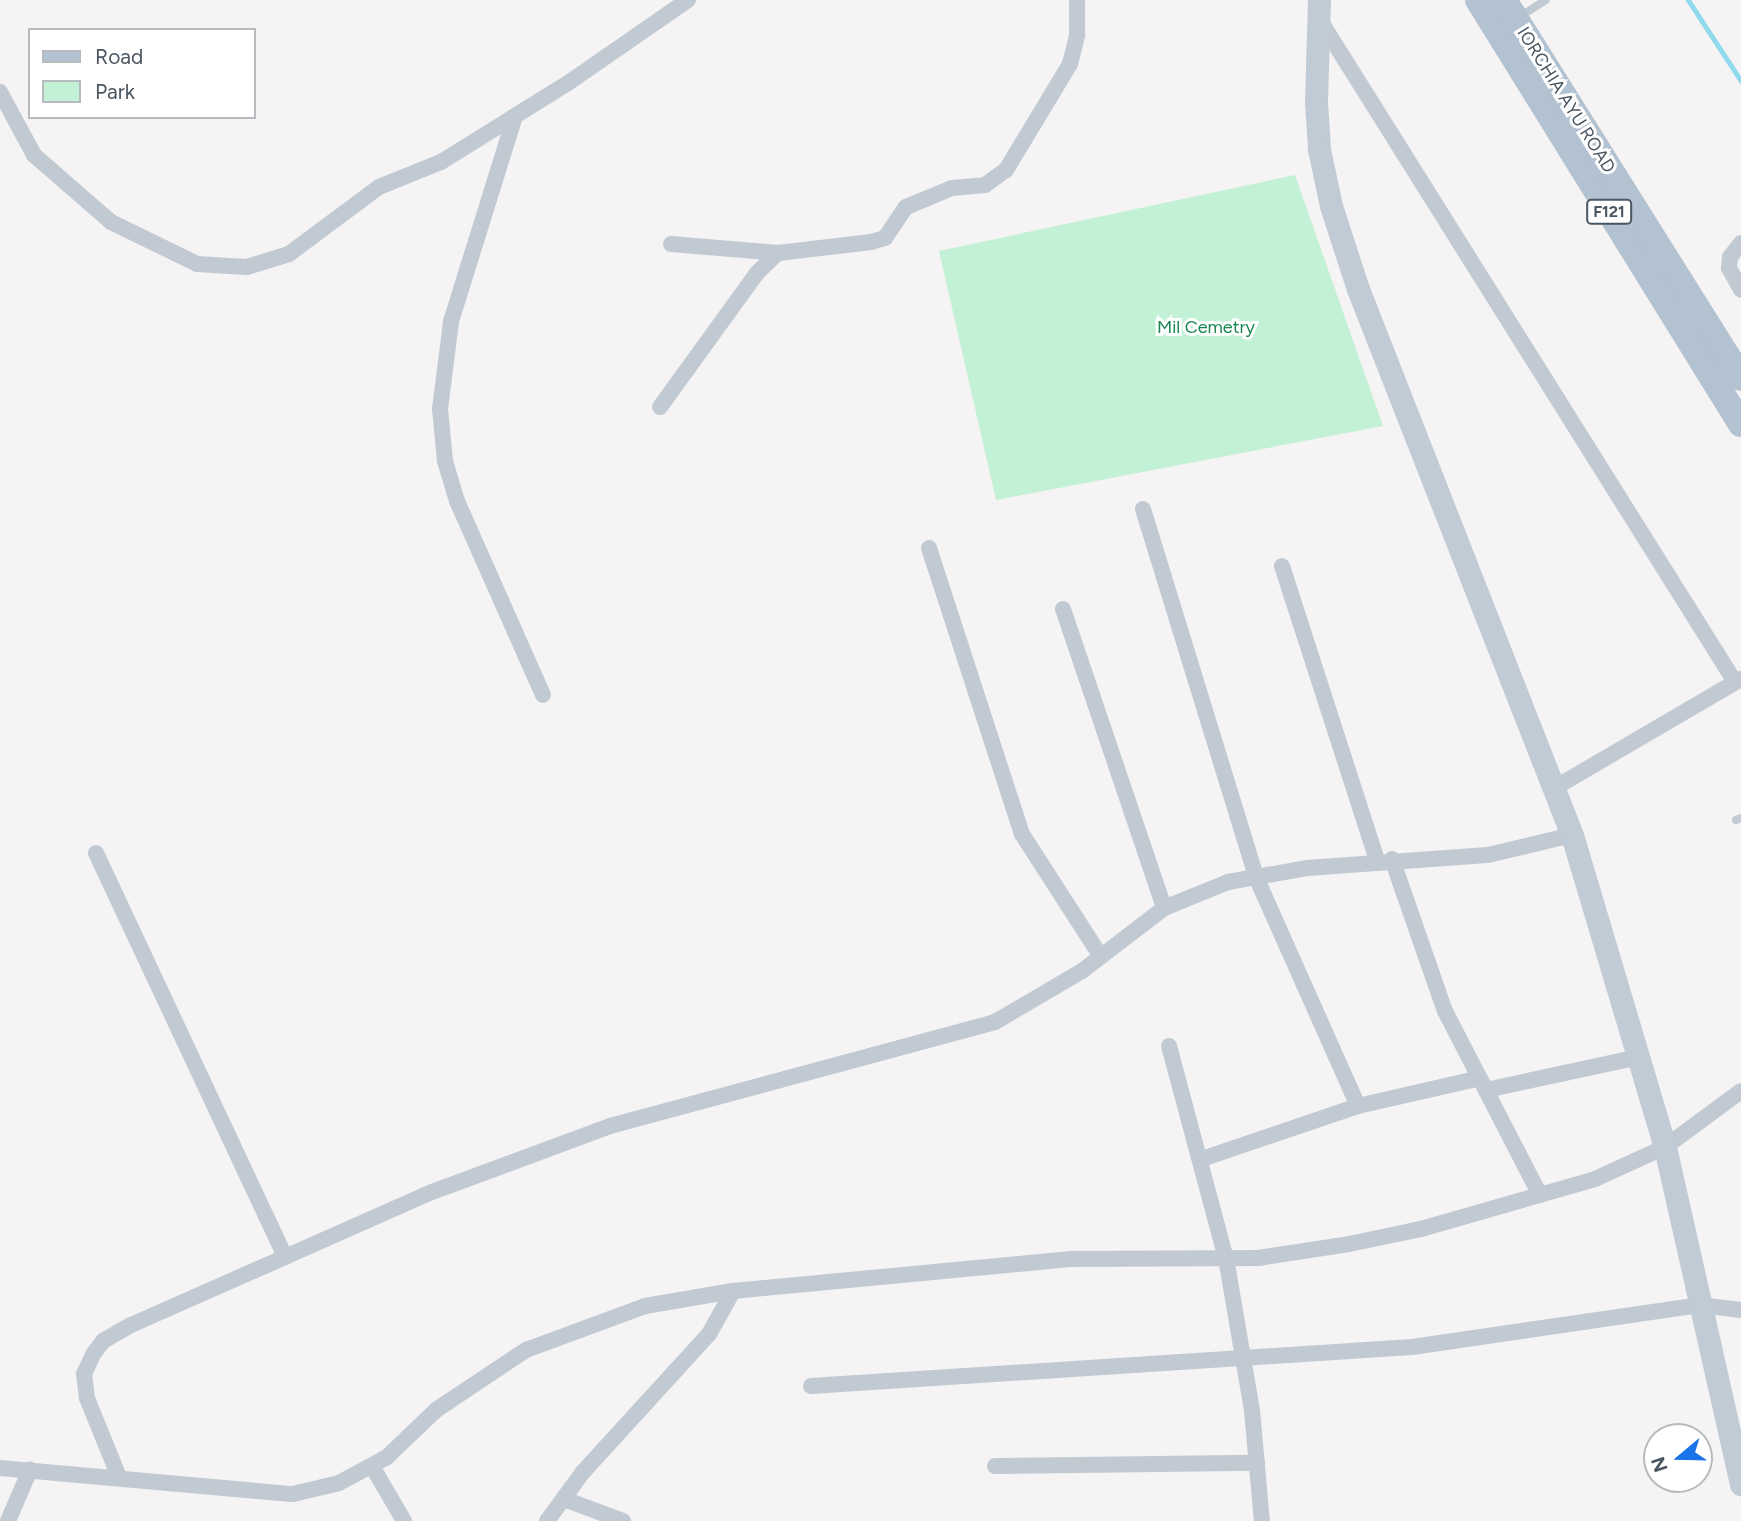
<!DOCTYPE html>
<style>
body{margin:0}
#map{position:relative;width:1741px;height:1521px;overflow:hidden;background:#f5f3f3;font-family:Figtree,sans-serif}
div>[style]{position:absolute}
.green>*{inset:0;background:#c3f1d5}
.stream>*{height:5px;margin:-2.5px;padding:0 2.5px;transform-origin:2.5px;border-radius:2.5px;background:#90daee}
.lane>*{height:8px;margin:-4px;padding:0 4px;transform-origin:4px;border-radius:4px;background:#c1cad2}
.street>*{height:16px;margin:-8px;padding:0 8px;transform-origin:8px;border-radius:8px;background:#c1cad2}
.secondary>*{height:23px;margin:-11.5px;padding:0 11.5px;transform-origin:11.5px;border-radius:11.5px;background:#c1cbd6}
.primary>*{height:26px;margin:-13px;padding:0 13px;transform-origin:13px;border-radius:13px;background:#b3c2d1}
span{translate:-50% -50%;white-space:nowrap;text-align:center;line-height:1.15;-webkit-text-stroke:6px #fff;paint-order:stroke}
.shield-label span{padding:2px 5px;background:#fff;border:2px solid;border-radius:5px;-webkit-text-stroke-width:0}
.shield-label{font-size:16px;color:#4a5661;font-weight:700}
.street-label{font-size:18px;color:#4a5661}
.park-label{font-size:18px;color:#17864f}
.legend{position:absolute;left:28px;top:28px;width:228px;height:91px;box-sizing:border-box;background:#fff;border:2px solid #b7bbc0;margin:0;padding:9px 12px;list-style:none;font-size:21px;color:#4a5661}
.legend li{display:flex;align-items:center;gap:14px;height:35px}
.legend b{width:35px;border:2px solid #b7bbc0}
.north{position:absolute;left:1643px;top:1423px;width:70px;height:70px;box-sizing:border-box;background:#fff;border:2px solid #b7bbc0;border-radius:50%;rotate:251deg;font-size:19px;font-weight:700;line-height:28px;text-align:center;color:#4a5661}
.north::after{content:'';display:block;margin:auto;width:24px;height:32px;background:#1a73e8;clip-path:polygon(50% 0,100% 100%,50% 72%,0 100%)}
</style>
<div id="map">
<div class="green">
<div style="clip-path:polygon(1295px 175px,1383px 426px,996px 500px,939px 251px)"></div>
</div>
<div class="stream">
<div style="left:1688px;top:0;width:97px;rotate:56.8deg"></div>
</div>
<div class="lane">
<div style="left:1518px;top:18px;width:33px;rotate:-33deg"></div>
<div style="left:1736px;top:820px;width:5px;rotate:-22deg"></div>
</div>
<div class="street">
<div style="left:1318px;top:17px;width:785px;rotate:57.91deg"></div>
<div style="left:0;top:92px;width:72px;rotate:61.6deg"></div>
<div style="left:34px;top:155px;width:102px;rotate:41deg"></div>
<div style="left:111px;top:222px;width:96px;rotate:26deg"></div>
<div style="left:197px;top:264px;width:50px;rotate:3.4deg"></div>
<div style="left:247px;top:267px;width:44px;rotate:-17.2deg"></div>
<div style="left:289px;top:254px;width:112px;rotate:-36.7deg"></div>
<div style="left:379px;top:187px;width:67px;rotate:-22deg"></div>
<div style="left:441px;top:162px;width:150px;rotate:-31.9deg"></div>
<div style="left:568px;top:83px;width:146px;rotate:-34.7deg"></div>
<div style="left:515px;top:116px;width:216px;rotate:107.3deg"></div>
<div style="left:451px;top:322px;width:88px;rotate:97.2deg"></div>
<div style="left:440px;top:409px;width:52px;rotate:84.5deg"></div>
<div style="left:445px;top:461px;width:42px;rotate:73.3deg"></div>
<div style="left:457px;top:501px;width:212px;rotate:66.1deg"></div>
<div style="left:1741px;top:243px;width:18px;rotate:128deg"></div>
<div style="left:1730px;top:257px;width:11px;rotate:95deg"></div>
<div style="left:1729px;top:268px;width:25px;rotate:61deg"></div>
<div style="left:671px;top:244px;width:107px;rotate:4.8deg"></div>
<div style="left:778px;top:253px;width:94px;rotate:-6.7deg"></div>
<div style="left:871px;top:242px;width:15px;rotate:-16deg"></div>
<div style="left:885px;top:238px;width:37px;rotate:-56deg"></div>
<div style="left:906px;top:207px;width:50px;rotate:-22.4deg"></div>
<div style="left:952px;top:188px;width:33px;rotate:-5deg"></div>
<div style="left:985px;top:185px;width:26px;rotate:-36deg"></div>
<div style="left:1006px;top:170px;width:124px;rotate:-58.9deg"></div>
<div style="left:1070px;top:64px;width:30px;rotate:-76deg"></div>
<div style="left:1077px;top:35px;width:35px;rotate:-90deg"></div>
<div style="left:660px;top:407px;width:165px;rotate:-54.1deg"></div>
<div style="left:757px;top:273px;width:29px;rotate:-44deg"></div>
<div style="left:1143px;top:509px;width:385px;rotate:72.9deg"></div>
<div style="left:1256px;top:877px;width:251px;rotate:66deg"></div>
<div style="left:929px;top:548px;width:301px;rotate:72deg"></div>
<div style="left:1022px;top:834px;width:144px;rotate:57.2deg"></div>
<div style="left:1282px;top:566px;width:310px;rotate:72.1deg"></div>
<div style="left:1063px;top:609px;width:316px;rotate:71.3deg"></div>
<div style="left:1556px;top:787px;width:214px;rotate:-30.3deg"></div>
<div style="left:96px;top:853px;width:446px;rotate:64.9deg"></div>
<div style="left:285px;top:1257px;width:161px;rotate:-23.9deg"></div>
<div style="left:432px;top:1192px;width:190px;rotate:-20.3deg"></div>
<div style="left:610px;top:1126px;width:399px;rotate:-15.1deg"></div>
<div style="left:995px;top:1022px;width:101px;rotate:-30.4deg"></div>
<div style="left:1082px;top:971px;width:103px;rotate:-37.5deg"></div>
<div style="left:1164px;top:908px;width:69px;rotate:-22.1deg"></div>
<div style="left:1228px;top:882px;width:80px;rotate:-10deg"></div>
<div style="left:1307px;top:868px;width:181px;rotate:-4.1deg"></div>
<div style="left:1488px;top:855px;width:86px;rotate:-13.4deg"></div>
<div style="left:1392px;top:859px;width:161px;rotate:70.8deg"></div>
<div style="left:1445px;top:1011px;width:207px;rotate:62.7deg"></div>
<div style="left:1169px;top:1046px;width:220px;rotate:75deg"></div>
<div style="left:1226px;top:1258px;width:154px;rotate:80.3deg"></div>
<div style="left:1252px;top:1410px;width:111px;rotate:84.9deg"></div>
<div style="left:1486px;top:1090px;width:157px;rotate:-12.2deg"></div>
<div style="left:1202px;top:1159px;width:165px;rotate:-18.8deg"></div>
<div style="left:1358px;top:1106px;width:125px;rotate:-12.9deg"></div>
<div style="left:811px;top:1386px;width:602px;rotate:-3.71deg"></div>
<div style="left:1412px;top:1347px;width:292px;rotate:-8.3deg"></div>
<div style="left:1701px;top:1305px;width:40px;rotate:7.1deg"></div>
<div style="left:372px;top:1466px;width:64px;rotate:59.8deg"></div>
<div style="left:995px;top:1466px;width:262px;rotate:-0.7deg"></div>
<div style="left:0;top:1468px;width:294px;rotate:5.1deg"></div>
<div style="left:293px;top:1494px;width:47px;rotate:-13.4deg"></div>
<div style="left:339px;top:1483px;width:55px;rotate:-28.4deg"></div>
<div style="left:387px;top:1457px;width:68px;rotate:-43.8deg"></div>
<div style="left:436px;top:1410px;width:108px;rotate:-33.7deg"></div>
<div style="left:526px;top:1350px;width:127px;rotate:-20.3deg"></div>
<div style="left:645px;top:1306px;width:89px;rotate:-9.7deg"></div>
<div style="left:733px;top:1291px;width:342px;rotate:-5.4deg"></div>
<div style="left:1074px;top:1259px;width:184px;rotate:-0.3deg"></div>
<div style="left:1258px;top:1258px;width:92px;rotate:-8.7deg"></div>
<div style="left:1349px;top:1244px;width:74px;rotate:-11.8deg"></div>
<div style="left:1421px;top:1229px;width:181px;rotate:-16deg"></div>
<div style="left:1595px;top:1179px;width:77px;rotate:-24.6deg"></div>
<div style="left:1665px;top:1147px;width:94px;rotate:-36.4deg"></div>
<div style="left:119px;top:1477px;width:85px;rotate:-112.1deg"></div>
<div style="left:87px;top:1398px;width:24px;rotate:-97deg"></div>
<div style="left:84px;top:1374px;width:23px;rotate:-65deg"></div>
<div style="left:94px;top:1353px;width:15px;rotate:-53deg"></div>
<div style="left:103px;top:1341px;width:32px;rotate:-30deg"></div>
<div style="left:131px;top:1325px;width:168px;rotate:-23.8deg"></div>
<div style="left:564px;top:1499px;width:63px;rotate:20.4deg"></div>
<div style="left:8px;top:1521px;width:56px;rotate:-66.7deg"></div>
<div style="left:547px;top:1521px;width:61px;rotate:-53.7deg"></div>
<div style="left:583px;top:1472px;width:187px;rotate:-47.6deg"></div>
<div style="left:709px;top:1334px;width:49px;rotate:-60.8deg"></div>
</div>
<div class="secondary">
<div style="left:1319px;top:0;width:102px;rotate:91.7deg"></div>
<div style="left:1316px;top:102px;width:47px;rotate:86.3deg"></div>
<div style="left:1319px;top:149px;width:58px;rotate:78.1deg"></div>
<div style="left:1331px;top:206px;width:87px;rotate:72deg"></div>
<div style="left:1358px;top:289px;width:586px;rotate:68.6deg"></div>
<div style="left:1572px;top:835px;width:326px;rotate:73.4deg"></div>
<div style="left:1665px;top:1147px;width:346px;rotate:77.3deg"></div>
</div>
<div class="primary">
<div style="left:1478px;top:0;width:499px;rotate:58.2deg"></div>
<div style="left:1504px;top:0;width:446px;rotate:57.9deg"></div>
</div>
<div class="shield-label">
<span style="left:1609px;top:212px">F121</span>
</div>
<div class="street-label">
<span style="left:1566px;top:100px;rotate:58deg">IORCHIA AYU ROAD</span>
</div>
<div class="park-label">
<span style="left:1206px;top:327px">Mil Cemetry</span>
</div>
<ul class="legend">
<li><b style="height:9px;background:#b3c2d1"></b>Road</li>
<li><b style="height:19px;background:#c3f1d5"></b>Park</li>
</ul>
<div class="north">N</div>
</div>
